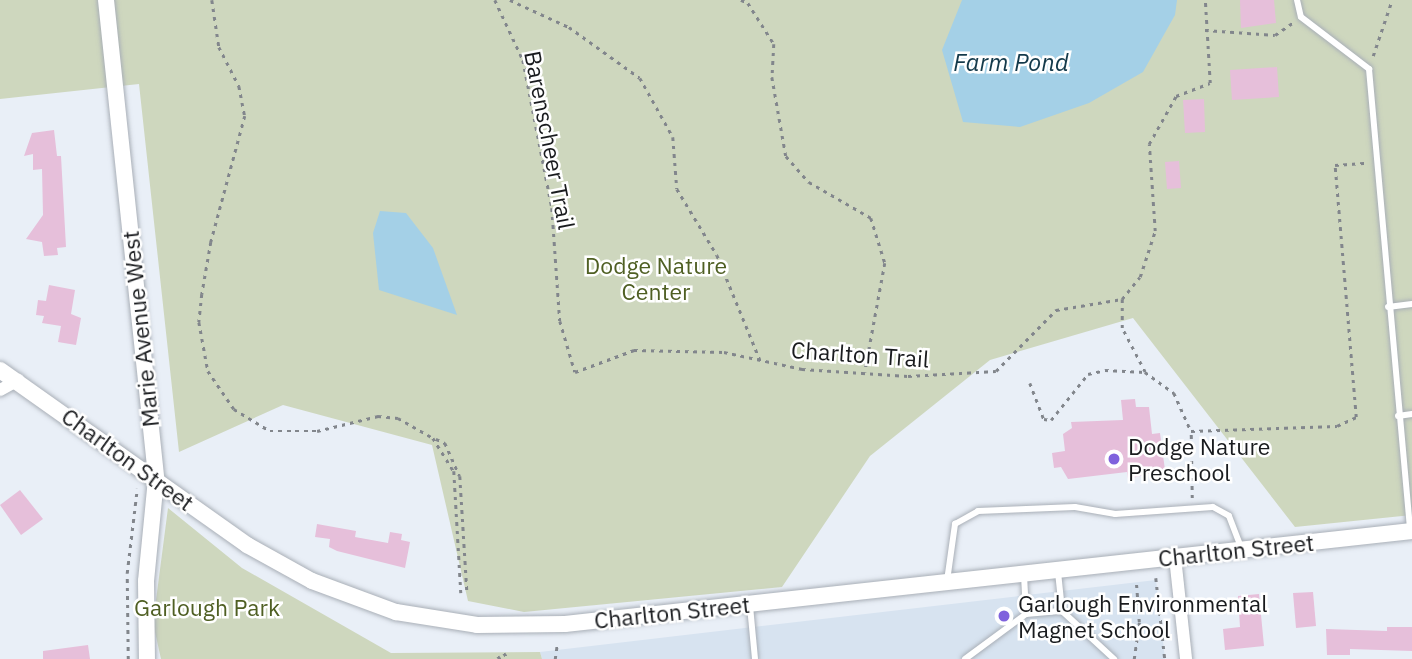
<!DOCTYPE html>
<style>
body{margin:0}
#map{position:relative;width:1412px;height:659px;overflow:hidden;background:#e9eff7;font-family:"IBM Plex Sans",sans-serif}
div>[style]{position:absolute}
.built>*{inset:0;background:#d7e3f0}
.green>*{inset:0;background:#ced7be}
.water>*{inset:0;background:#a4d0e7}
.building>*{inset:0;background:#e6bfda}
.path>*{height:2.5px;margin-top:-1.25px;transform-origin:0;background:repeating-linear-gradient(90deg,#82868c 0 3.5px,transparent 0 8.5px)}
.roads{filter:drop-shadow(0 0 2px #a9afb7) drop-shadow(0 0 2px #a9afb7)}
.service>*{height:6px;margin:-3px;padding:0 3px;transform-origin:3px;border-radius:3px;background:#fff}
.minor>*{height:12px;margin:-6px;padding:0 6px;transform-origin:6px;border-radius:6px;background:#fff}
.tertiary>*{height:16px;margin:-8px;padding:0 8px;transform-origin:8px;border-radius:8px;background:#fff}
.dots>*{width:19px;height:19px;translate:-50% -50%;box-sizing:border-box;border:4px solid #fff;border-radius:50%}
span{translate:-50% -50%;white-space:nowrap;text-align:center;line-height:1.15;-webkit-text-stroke:5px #fff;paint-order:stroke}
.street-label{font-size:23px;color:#191b1e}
.park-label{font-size:23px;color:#4f5f23}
.poi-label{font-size:23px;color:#191b1e}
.left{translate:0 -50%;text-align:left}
.water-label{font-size:24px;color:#143a4b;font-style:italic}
</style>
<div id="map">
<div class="built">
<div style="clip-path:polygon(1156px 580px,1165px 659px,542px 659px,540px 652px)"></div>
</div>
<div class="green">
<div style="clip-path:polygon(0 0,1412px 0,1412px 515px,1295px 527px,1133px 318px,990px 360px,870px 456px,782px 587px,524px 612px,468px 601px,432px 445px,283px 405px,179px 452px,139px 84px,0 99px)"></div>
<div style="clip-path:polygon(168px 508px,242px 568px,391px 653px,540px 652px,542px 659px,161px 659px,153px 623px)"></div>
</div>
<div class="water">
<div style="clip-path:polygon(962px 0,1177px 0,1175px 15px,1143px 72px,1089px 103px,1020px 127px,963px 122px,942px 50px)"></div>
<div style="clip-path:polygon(380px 211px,406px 213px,433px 248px,457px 315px,379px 290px,373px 233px)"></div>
</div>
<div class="building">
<div style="clip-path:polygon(1240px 0,1274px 0,1276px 23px,1241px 28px)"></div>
<div style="clip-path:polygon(1277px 67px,1279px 97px,1232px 100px,1230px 70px)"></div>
<div style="clip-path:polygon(1204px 99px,1205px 132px,1185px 133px,1183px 100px)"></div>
<div style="clip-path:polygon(54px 130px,57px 156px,61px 156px,66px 247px,57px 248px,58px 255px,44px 256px,42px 242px,26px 239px,43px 215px,42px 169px,33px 170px,33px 154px,24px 156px,32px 133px)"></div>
<div style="clip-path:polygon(1179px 161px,1181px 188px,1167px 189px,1165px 162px)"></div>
<div style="clip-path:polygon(49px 285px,75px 290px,71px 314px,81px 318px,76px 345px,58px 342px,61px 326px,42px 323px,44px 316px,36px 315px,38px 300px,46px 301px)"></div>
<div style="clip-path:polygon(1135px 399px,1136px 407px,1149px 407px,1152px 434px,1160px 433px,1165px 470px,1128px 479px,1127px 472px,1068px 479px,1061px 467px,1054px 468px,1052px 453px,1065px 451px,1063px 434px,1072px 428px,1071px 422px,1123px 420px,1121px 400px)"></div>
<div style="clip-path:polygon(20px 490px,43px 519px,21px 535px,0 505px)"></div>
<div style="clip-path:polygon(317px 524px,356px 531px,355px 537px,388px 543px,390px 532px,402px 534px,401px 540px,410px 542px,405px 568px,337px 551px,329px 547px,330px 539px,315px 537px)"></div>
<div style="clip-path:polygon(1313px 592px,1316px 626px,1296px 628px,1293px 593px)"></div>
<div style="clip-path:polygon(1259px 594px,1264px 646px,1225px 650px,1223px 629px,1240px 627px,1238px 596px)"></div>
<div style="clip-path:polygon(1387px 627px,1412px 627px,1412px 651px,1350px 649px,1350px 655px,1327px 655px,1326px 629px,1387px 631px)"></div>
<div style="clip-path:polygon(88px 645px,90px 659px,43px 659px,43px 651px)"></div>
</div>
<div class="path">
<div style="left:212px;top:0;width:48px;rotate:81.5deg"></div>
<div style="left:219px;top:47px;width:44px;rotate:62.9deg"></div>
<div style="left:239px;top:86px;width:31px;rotate:79deg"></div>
<div style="left:245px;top:116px;width:131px;rotate:105.1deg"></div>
<div style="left:211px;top:242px;width:53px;rotate:99.8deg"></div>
<div style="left:202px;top:294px;width:28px;rotate:96deg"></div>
<div style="left:199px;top:322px;width:50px;rotate:79.6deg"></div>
<div style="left:208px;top:371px;width:46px;rotate:55.6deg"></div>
<div style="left:234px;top:409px;width:42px;rotate:31.4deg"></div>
<div style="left:270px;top:431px;width:47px"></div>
<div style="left:317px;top:431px;width:63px;rotate:-13.8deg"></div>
<div style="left:378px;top:416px;width:20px;rotate:6deg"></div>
<div style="left:398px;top:418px;width:40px;rotate:29.7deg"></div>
<div style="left:433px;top:438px;width:39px;rotate:58deg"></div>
<div style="left:454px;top:471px;width:122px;rotate:86.7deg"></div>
<div style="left:495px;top:0;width:66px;rotate:65deg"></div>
<div style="left:523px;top:60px;width:151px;rotate:78.9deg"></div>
<div style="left:552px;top:208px;width:113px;rotate:86deg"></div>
<div style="left:560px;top:321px;width:53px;rotate:73.6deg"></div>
<div style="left:575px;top:372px;width:63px;rotate:-20.4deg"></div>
<div style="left:634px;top:350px;width:90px;rotate:1.3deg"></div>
<div style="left:724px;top:352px;width:80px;rotate:12.3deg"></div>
<div style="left:802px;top:369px;width:106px;rotate:3.8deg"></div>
<div style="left:908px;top:376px;width:88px;rotate:-3.3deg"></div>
<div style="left:996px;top:371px;width:86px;rotate:-45.5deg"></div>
<div style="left:1056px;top:310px;width:67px;rotate:-9.5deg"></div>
<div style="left:510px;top:0;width:65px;rotate:24.6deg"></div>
<div style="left:569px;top:27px;width:87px;rotate:35.7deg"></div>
<div style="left:640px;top:78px;width:68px;rotate:60.8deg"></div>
<div style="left:673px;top:137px;width:52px;rotate:85.6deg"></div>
<div style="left:677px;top:189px;width:77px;rotate:58.8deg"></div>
<div style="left:717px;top:255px;width:113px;rotate:67.7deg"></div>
<div style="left:741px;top:0;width:8px;rotate:23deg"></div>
<div style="left:748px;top:3px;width:49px;rotate:57.6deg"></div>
<div style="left:774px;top:44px;width:33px;rotate:93deg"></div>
<div style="left:772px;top:77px;width:80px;rotate:80deg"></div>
<div style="left:786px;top:156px;width:35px;rotate:49deg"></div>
<div style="left:809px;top:182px;width:72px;rotate:30.1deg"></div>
<div style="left:871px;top:218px;width:47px;rotate:72.7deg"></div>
<div style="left:885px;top:263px;width:111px;rotate:100.4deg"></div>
<div style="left:1205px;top:30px;width:70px;rotate:4.1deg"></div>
<div style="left:1275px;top:35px;width:21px;rotate:-35deg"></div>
<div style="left:1373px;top:56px;width:59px;rotate:-71.3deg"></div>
<div style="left:1145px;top:372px;width:50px;rotate:-117.6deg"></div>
<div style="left:1122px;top:328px;width:29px;rotate:-90deg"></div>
<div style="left:1122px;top:299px;width:28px;rotate:-51deg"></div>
<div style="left:1140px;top:277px;width:48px;rotate:-71.9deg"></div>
<div style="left:1155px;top:231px;width:87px;rotate:-93.9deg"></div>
<div style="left:1149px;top:144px;width:55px;rotate:-60.6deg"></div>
<div style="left:1176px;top:96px;width:36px;rotate:-21deg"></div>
<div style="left:1210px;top:83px;width:83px;rotate:-93.4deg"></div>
<div style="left:1030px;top:383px;width:39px;rotate:69deg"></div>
<div style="left:1044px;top:419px;width:7px;rotate:8deg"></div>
<div style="left:1051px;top:420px;width:59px;rotate:-51.2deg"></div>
<div style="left:1088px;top:374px;width:17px;rotate:-13deg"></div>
<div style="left:1105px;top:370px;width:40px;rotate:2.9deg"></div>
<div style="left:1145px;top:372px;width:36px;rotate:36deg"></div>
<div style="left:1174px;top:393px;width:42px;rotate:65.9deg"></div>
<div style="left:436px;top:439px;width:10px;rotate:24deg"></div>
<div style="left:445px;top:443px;width:36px;rotate:66deg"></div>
<div style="left:460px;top:476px;width:114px;rotate:86.5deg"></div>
<div style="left:1192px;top:498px;width:67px;rotate:-90.9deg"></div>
<div style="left:1191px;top:431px;width:146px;rotate:-2deg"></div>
<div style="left:1337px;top:426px;width:21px;rotate:-25deg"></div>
<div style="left:1356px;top:417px;width:253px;rotate:-94.8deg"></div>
<div style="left:1335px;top:165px;width:32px;rotate:-4deg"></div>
<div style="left:1156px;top:578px;width:81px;rotate:83.7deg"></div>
<div style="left:504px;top:653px;width:7px;rotate:56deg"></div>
<div style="left:498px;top:656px;width:4px;rotate:56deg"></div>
<div style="left:128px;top:659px;width:86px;rotate:-90.7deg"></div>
<div style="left:127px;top:573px;width:85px;rotate:-83.2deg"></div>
<div style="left:555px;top:659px;width:15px;rotate:-82deg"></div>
<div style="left:1134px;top:659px;width:37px;rotate:-82deg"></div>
<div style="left:1139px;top:622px;width:42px;rotate:-94.1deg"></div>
</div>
<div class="roads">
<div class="service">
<div style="left:1297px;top:0;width:17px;rotate:77deg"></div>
<div style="left:1301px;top:17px;width:86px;rotate:37.4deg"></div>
<div style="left:1369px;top:69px;width:462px;rotate:84.9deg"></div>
<div style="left:1388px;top:307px;width:24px;rotate:-7deg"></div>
<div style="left:1398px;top:416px;width:14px;rotate:-8deg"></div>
<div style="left:1058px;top:572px;width:39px;rotate:84deg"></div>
<div style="left:1062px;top:611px;width:71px;rotate:42.7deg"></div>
<div style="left:1024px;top:575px;width:39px;rotate:87deg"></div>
<div style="left:947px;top:581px;width:58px;rotate:-82deg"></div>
<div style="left:955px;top:524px;width:26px;rotate:-29deg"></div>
<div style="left:978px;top:511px;width:97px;rotate:-2.4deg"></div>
<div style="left:1075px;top:507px;width:41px;rotate:9.9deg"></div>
<div style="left:1115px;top:514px;width:98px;rotate:-4.1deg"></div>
<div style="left:1213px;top:507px;width:18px;rotate:29deg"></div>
<div style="left:1229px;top:516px;width:34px;rotate:69deg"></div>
<div style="left:750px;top:606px;width:53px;rotate:84.6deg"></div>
<div style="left:965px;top:659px;width:76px;rotate:-36.4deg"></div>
<div style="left:1026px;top:614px;width:36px;rotate:-5deg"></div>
</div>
<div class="minor">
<div style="left:0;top:390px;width:21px;rotate:-29deg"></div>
<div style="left:1175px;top:557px;width:103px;rotate:83.8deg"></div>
</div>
<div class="tertiary">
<div style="left:106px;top:0;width:482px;rotate:84deg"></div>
<div style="left:156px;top:479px;width:102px;rotate:95.6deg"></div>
<div style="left:146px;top:581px;width:78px;rotate:89.3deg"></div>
<div style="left:0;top:370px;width:303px;rotate:35.3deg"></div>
<div style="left:247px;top:545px;width:74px;rotate:29deg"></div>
<div style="left:312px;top:581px;width:90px;rotate:20.3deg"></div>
<div style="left:396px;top:612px;width:82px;rotate:9.1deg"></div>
<div style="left:477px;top:625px;width:88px;rotate:-0.7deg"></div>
<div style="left:565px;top:624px;width:852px;rotate:-6.27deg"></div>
</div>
</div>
<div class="dots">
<div style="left:1114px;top:459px;background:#7f62dd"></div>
<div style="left:1004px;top:616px;background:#7f62dd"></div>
</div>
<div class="street-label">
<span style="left:550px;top:140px;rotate:79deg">Barenscheer Trail</span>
<span style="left:140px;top:329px;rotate:-96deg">Marie Avenue West</span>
<span style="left:860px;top:354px;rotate:4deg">Charlton Trail</span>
<span style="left:128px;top:459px;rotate:36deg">Charlton Street</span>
<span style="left:1236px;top:550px;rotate:-6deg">Charlton Street</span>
<span style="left:672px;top:612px;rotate:-6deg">Charlton Street</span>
</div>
<div class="park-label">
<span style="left:656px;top:278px">Dodge Nature<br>Center</span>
<span style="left:207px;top:607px">Garlough Park</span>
</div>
<div class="poi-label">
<span class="left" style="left:1128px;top:459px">Dodge Nature<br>Preschool</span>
<span class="left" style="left:1018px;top:616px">Garlough Environmental<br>Magnet School</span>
</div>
<div class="water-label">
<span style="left:1011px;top:63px">Farm Pond</span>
</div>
</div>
